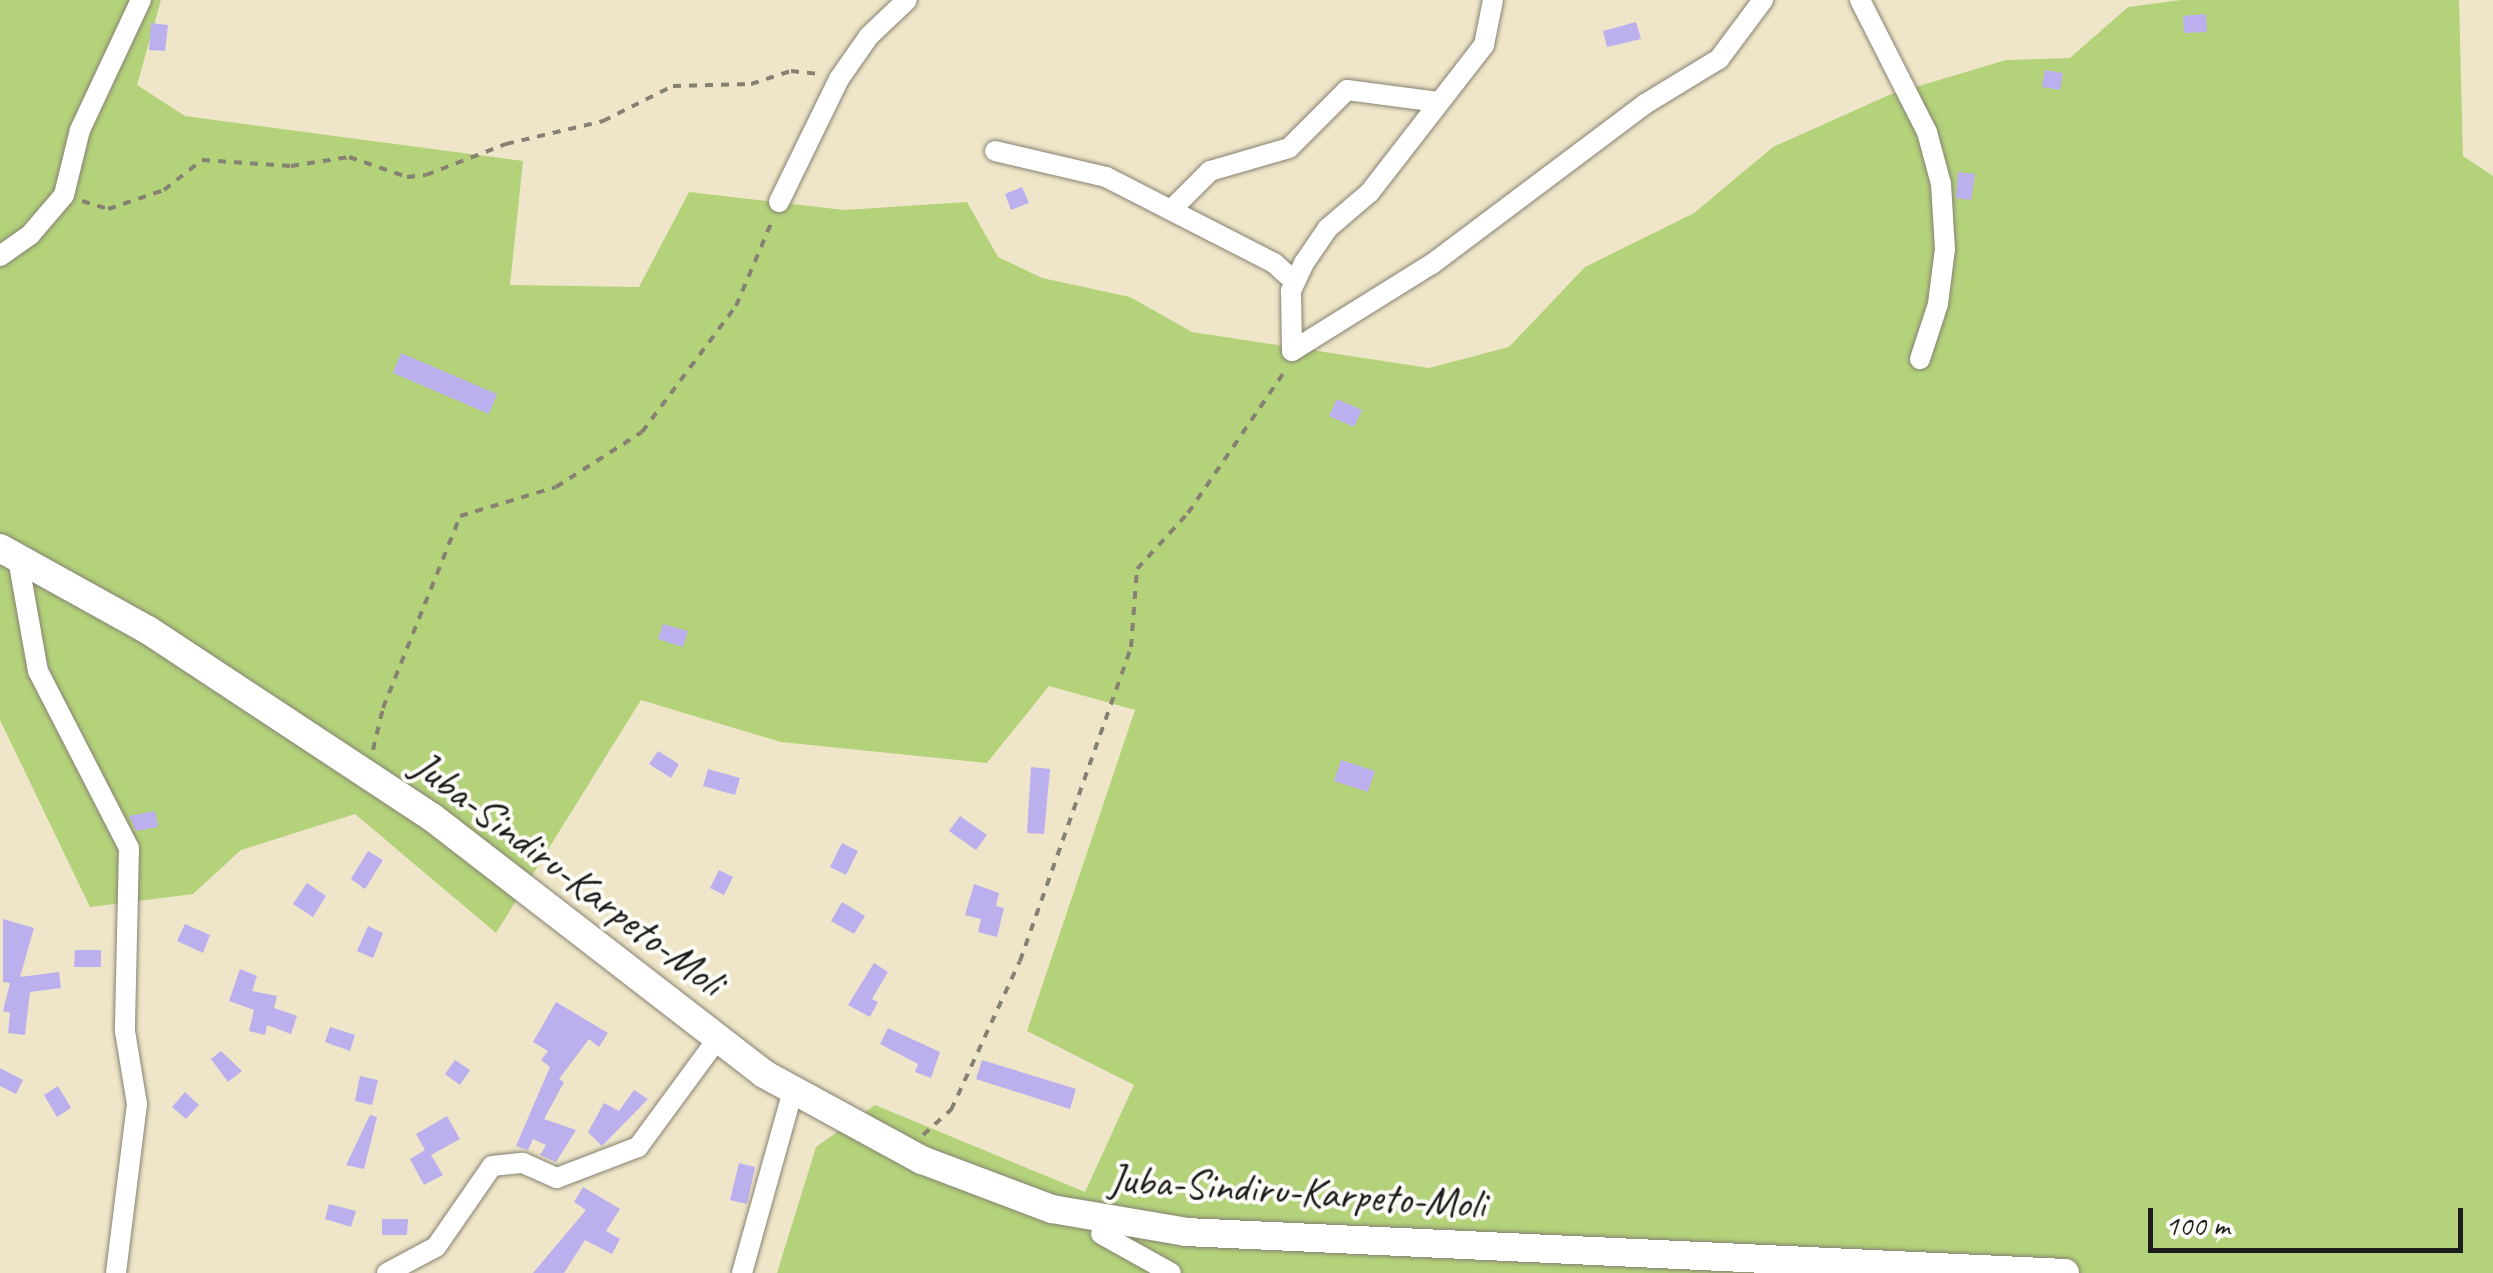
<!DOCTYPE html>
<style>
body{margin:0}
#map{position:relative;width:2493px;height:1273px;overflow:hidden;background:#efe6c9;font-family:Caveat,sans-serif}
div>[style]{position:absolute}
.green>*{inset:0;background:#b3d27a}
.building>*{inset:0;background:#bbafee}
.path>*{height:4px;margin-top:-2px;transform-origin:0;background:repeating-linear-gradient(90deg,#868172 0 8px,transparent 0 16px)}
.roads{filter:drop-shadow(0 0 2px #868172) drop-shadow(0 0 2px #868172)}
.street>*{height:20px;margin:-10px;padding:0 10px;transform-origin:10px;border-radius:10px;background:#fff}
.secondary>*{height:28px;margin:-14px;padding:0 14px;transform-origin:14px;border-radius:14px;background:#fff}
span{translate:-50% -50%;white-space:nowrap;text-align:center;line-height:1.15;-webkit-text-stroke:8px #fdfcf7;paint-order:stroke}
.street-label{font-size:42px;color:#1c1c1c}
.scale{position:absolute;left:2148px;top:1208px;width:315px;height:45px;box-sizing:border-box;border:5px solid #1c1c1c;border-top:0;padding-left:12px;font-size:30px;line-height:35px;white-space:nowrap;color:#1c1c1c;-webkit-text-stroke:8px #fdfcf7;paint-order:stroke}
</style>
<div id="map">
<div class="green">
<div style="clip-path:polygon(0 0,161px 0,137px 85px,185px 116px,523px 161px,510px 285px,639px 287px,689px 192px,844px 210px,967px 202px,998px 257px,1042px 278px,1130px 297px,1192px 332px,1429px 368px,1509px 347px,1585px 267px,1694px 213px,1773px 147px,1889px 95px,2006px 60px,2070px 58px,2128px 7px,2181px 0,2459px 0,2463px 156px,2493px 176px,2493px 1273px,777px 1273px,816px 1147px,875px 1105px,1085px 1192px,1134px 1085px,1027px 1031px,1135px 710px,1049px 686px,987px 763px,781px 742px,641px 700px,496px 933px,355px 814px,241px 850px,193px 894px,90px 907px,0 720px)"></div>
</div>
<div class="building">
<div style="clip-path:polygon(2206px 14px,2207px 32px,2184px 33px,2183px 16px)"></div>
<div style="clip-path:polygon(1636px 22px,1641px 39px,1607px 47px,1603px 31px)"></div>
<div style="clip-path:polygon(151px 23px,168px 25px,165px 51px,149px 50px)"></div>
<div style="clip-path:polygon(2045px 70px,2063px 73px,2060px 90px,2042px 87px)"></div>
<div style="clip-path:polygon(1958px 172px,1975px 174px,1971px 200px,1956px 198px)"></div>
<div style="clip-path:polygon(1022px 187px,1029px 203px,1011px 210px,1005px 194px)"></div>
<div style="clip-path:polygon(401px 353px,497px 394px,489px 414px,393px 373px)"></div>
<div style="clip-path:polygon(1337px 399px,1362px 410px,1354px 427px,1329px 416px)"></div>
<div style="clip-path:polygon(663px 624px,688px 631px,683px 647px,658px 639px)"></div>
<div style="clip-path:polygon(658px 751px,679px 764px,671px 778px,649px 764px)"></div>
<div style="clip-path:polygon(1341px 760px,1375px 771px,1368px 792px,1334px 781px)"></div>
<div style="clip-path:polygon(1031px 767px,1050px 769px,1044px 834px,1027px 833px)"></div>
<div style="clip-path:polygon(708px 769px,740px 778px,735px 795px,703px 786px)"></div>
<div style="clip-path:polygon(155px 811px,158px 827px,136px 831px,129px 816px)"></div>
<div style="clip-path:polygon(960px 816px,987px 835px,976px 850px,949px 831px)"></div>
<div style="clip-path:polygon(842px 843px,858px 851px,846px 875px,830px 867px)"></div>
<div style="clip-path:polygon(368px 851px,383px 860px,365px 889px,351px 879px)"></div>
<div style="clip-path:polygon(719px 870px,733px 877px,724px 895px,710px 888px)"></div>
<div style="clip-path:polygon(307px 883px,326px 896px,313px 917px,293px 904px)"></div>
<div style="clip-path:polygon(974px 884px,999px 893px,996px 906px,1004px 908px,997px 937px,978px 932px,981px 919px,965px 915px)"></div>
<div style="clip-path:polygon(842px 902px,865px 916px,854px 934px,831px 921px)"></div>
<div style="clip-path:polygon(3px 919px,34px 928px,20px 977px,59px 972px,61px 988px,30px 992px,25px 1035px,8px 1033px,10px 1013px,3px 1011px,10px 983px,3px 982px)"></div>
<div style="clip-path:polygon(185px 924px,210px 935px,203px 953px,177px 941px)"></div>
<div style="clip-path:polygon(368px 926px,383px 933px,373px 958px,357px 951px)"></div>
<div style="clip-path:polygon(75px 950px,101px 950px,101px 967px,74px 967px)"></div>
<div style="clip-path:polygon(874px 963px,888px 972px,872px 999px,878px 1002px,870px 1017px,848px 1005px)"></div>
<div style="clip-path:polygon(240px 969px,257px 976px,252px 991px,277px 996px,274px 1008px,297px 1016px,291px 1034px,267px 1025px,265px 1035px,249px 1031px,254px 1010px,229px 1001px)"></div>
<div style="clip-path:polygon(556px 1002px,608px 1033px,599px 1047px,589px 1039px,559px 1079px,564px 1082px,544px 1119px,576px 1130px,556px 1162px,540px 1155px,546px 1145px,533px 1139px,528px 1150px,516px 1146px,550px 1067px,541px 1060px,548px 1051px,533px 1042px)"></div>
<div style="clip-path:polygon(330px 1027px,355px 1035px,350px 1051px,325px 1042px)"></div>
<div style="clip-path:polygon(888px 1028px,940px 1052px,931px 1078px,915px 1072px,918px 1064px,880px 1044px)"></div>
<div style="clip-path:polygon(221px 1051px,242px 1071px,228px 1082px,211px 1059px)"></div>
<div style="clip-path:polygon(455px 1060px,470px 1070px,460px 1085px,445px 1074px)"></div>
<div style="clip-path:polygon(982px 1060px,1076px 1089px,1070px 1109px,976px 1079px)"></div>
<div style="clip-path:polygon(0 1068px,23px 1080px,16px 1094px,0 1086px)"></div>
<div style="clip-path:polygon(360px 1076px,378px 1080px,372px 1105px,355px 1101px)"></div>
<div style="clip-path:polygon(58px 1086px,71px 1108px,57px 1117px,44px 1095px)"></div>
<div style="clip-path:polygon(634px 1090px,648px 1099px,602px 1146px,588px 1132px,604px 1103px,619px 1111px)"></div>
<div style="clip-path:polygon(185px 1092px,199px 1105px,186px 1119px,172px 1107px)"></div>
<div style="clip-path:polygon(370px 1115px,377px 1117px,364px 1169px,346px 1165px)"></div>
<div style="clip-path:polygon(447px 1116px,460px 1139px,431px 1155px,443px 1175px,424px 1185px,410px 1159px,425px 1150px,416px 1134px)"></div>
<div style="clip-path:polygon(739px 1163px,755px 1167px,747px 1204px,730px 1200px)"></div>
<div style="clip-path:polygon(583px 1187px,620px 1209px,606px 1231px,620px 1239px,612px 1254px,585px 1240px,564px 1273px,533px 1273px,586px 1210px,574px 1202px)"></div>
<div style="clip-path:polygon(329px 1204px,356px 1211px,351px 1227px,325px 1219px)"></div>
<div style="clip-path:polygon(382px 1219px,408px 1219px,407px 1235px,382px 1235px)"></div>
</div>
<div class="path">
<div style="left:82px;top:201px;width:27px;rotate:17deg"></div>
<div style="left:108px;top:209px;width:59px;rotate:-18.7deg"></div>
<div style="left:164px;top:190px;width:48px;rotate:-38.3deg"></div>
<div style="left:202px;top:160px;width:89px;rotate:3.9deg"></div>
<div style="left:291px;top:166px;width:59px;rotate:-8.8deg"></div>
<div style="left:349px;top:157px;width:61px;rotate:19deg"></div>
<div style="left:407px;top:177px;width:19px;rotate:-6deg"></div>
<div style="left:426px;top:175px;width:86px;rotate:-21.2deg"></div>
<div style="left:506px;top:144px;width:100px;rotate:-13.3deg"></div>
<div style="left:603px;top:121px;width:78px;rotate:-26.6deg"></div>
<div style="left:673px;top:86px;width:78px;rotate:-1.5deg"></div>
<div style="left:751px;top:84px;width:42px;rotate:-18deg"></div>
<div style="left:791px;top:71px;width:30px;rotate:6deg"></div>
<div style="left:373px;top:750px;width:43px;rotate:-76.6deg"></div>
<div style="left:383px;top:708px;width:207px;rotate:-68.1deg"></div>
<div style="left:460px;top:516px;width:100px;rotate:-16.8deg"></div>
<div style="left:556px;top:487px;width:102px;rotate:-32.6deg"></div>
<div style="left:642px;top:432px;width:157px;rotate:-53.3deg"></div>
<div style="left:736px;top:306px;width:95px;rotate:-67deg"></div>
<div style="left:923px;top:1135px;width:38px;rotate:-42deg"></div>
<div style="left:951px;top:1110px;width:164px;rotate:-65.2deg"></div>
<div style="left:1020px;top:961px;width:333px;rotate:-70.5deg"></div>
<div style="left:1131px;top:647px;width:78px;rotate:-85.6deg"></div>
<div style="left:1137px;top:569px;width:76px;rotate:-47.7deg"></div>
<div style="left:1188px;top:513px;width:176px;rotate:-55.7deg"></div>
</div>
<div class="roads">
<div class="street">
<div style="left:1493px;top:0;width:46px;rotate:101.3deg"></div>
<div style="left:1484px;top:45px;width:187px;rotate:127.8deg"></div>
<div style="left:1369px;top:193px;width:54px;rotate:139.5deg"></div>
<div style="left:1328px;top:228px;width:42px;rotate:124.4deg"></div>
<div style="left:1304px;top:263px;width:31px;rotate:115deg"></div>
<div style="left:1291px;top:291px;width:60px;rotate:89deg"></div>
<div style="left:1292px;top:351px;width:165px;rotate:-31.9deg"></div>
<div style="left:1432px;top:264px;width:266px;rotate:-36.9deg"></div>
<div style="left:1645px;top:104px;width:87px;rotate:-31.3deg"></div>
<div style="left:1719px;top:59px;width:74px;rotate:-53.3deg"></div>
<div style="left:1860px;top:0;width:148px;rotate:63.1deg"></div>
<div style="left:1927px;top:132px;width:54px;rotate:74.9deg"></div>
<div style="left:1941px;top:184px;width:65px;rotate:86.5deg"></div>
<div style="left:1945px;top:249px;width:55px;rotate:97.3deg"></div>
<div style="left:1938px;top:304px;width:58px;rotate:108.1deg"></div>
<div style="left:995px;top:151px;width:114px;rotate:13.2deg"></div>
<div style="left:1106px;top:177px;width:189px;rotate:27.1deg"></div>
<div style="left:1274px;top:263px;width:28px;rotate:42deg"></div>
<div style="left:779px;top:202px;width:137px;rotate:-64deg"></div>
<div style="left:839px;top:79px;width:52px;rotate:-55.1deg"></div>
<div style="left:869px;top:36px;width:52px;rotate:-43.5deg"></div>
<div style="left:1172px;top:209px;width:54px;rotate:-45deg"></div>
<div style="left:1210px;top:171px;width:82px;rotate:-16.2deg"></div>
<div style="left:1289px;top:148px;width:82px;rotate:-45deg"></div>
<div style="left:1347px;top:90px;width:92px;rotate:7.5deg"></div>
<div style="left:0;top:256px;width:37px;rotate:-35deg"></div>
<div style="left:30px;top:235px;width:52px;rotate:-49.6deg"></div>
<div style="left:64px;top:195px;width:67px;rotate:-76.2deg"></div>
<div style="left:80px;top:130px;width:144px;rotate:-64.9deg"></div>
<div style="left:18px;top:559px;width:114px;rotate:79.9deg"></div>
<div style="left:38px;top:671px;width:199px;rotate:62.8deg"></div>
<div style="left:129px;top:848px;width:183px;rotate:91.3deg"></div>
<div style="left:125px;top:1031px;width:74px;rotate:80.7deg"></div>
<div style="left:137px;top:1104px;width:170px;rotate:97.1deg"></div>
<div style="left:1101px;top:1234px;width:80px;rotate:29.1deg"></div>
<div style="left:387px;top:1273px;width:55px;rotate:-28deg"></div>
<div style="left:436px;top:1247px;width:98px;rotate:-55.3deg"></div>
<div style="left:492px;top:1166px;width:31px;rotate:-6deg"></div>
<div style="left:523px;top:1163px;width:37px;rotate:24deg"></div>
<div style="left:557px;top:1178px;width:87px;rotate:-20.9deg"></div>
<div style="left:638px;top:1147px;width:135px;rotate:-53.7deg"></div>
<div style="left:742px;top:1273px;width:190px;rotate:-74.4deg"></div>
</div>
<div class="secondary">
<div style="left:0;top:548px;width:169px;rotate:29deg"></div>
<div style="left:148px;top:630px;width:341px;rotate:33.4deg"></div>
<div style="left:433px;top:818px;width:418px;rotate:37.7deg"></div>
<div style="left:764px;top:1074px;width:180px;rotate:28.6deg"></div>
<div style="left:922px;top:1160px;width:139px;rotate:20.7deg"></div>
<div style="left:1052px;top:1209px;width:136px;rotate:9.7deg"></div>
<div style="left:1186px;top:1232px;width:880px;rotate:2.67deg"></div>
</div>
</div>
<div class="street-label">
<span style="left:568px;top:874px;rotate:37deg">Juba-Sindiru-Karpeto-Moli</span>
<span style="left:1297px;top:1192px;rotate:4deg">Juba-Sindiru-Karpeto-Moli</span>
</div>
<div class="scale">100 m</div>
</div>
